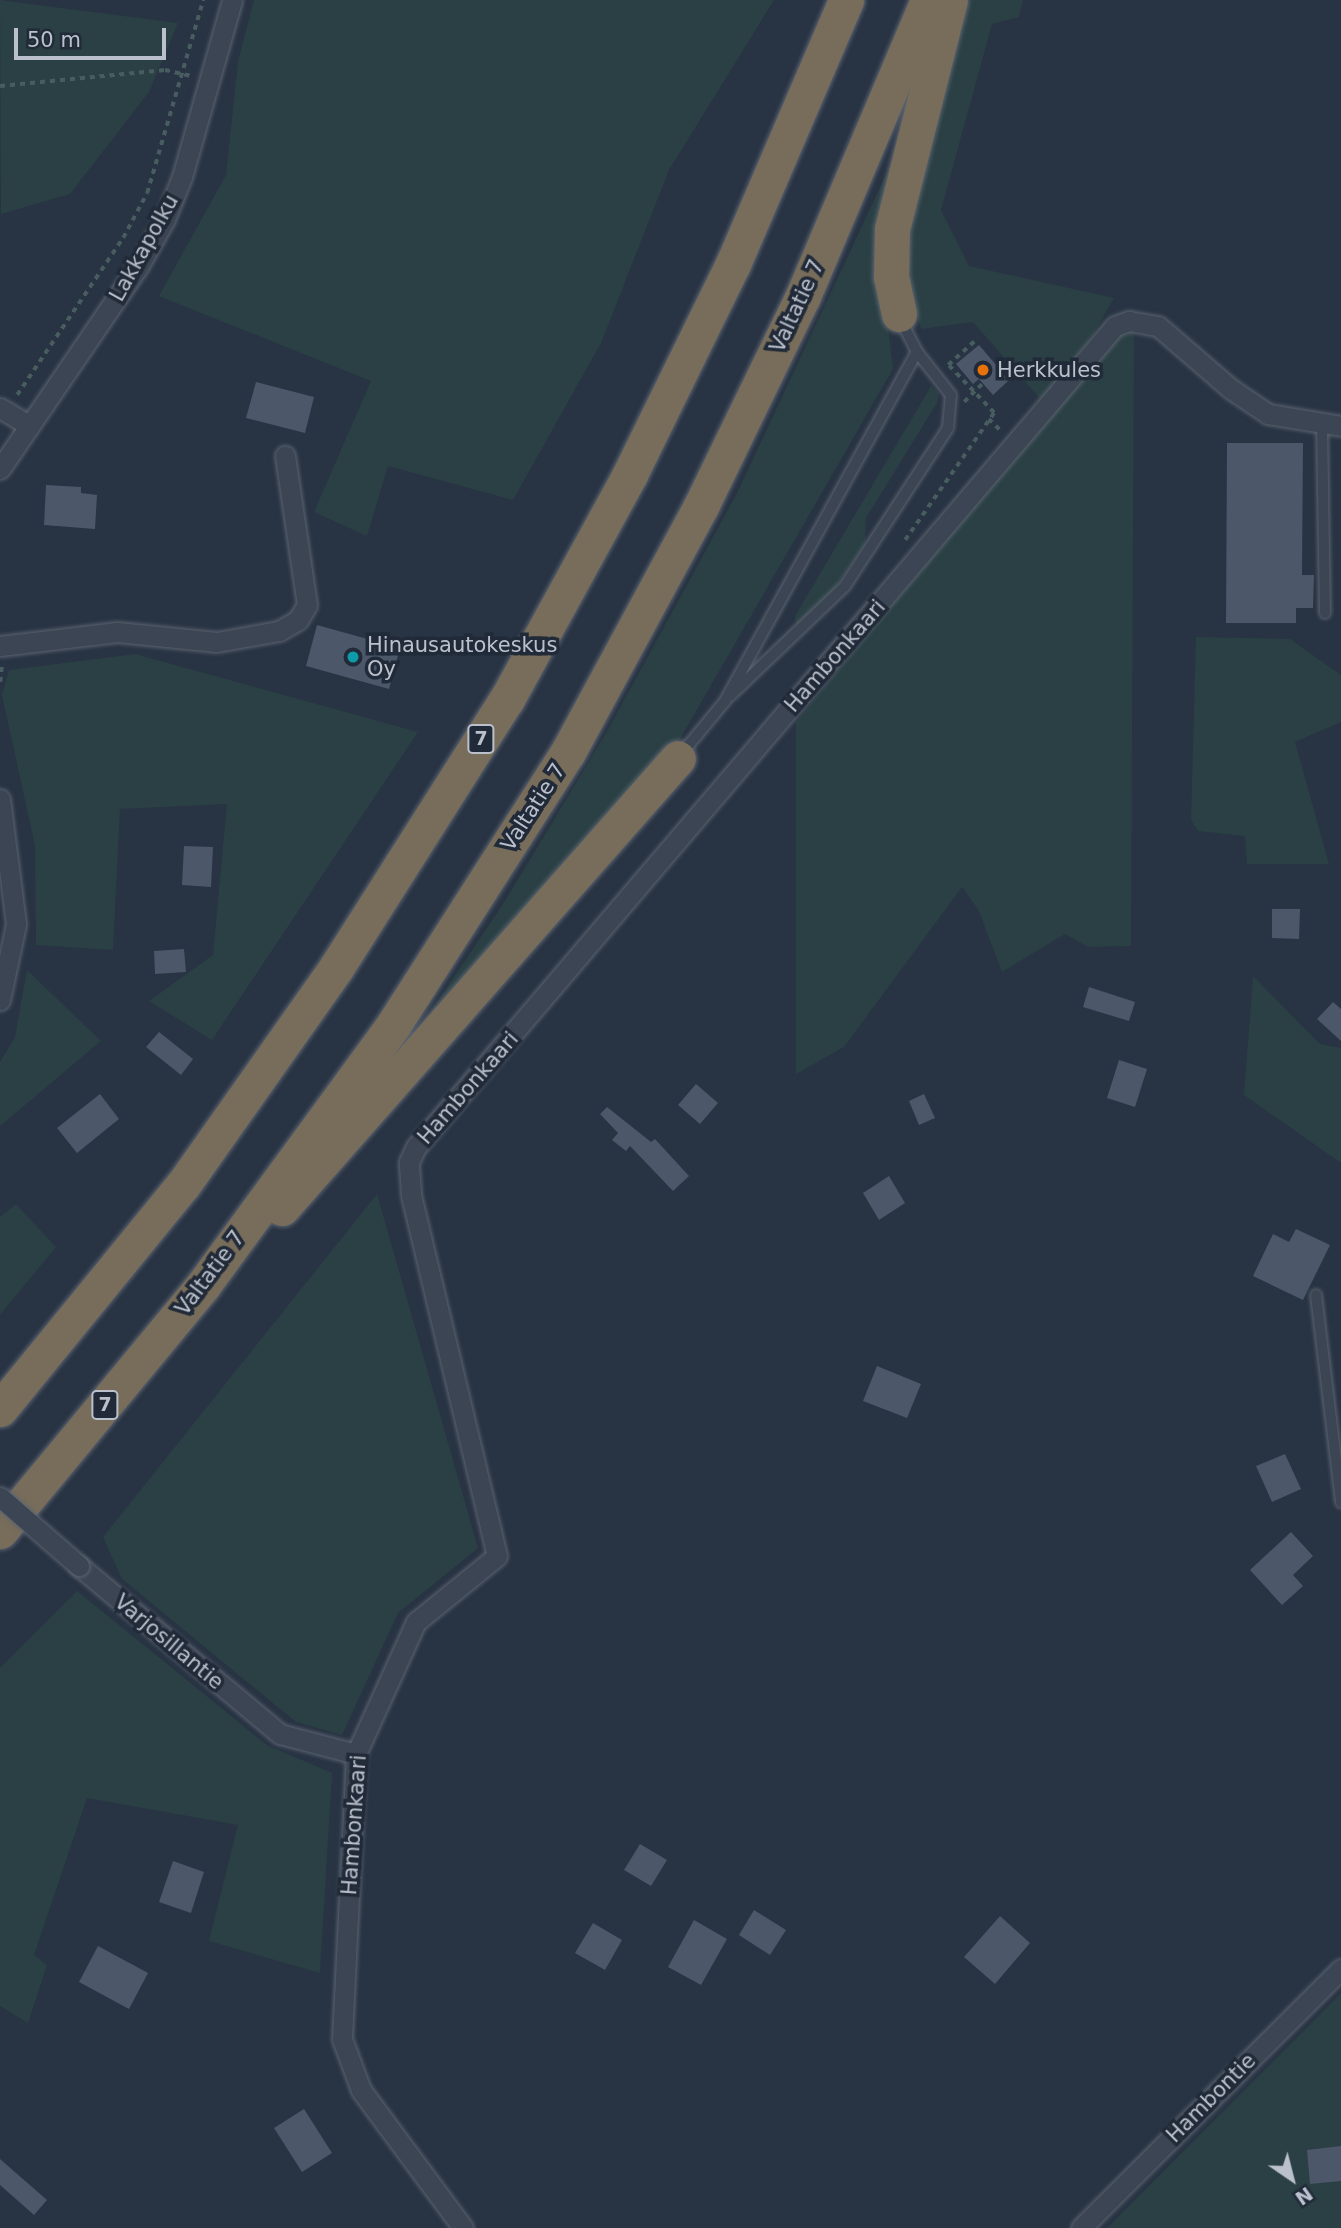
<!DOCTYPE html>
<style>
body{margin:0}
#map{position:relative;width:1341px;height:2228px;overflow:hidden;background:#283343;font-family:"DejaVu Sans",sans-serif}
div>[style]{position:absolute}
.green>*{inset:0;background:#2a4044}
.building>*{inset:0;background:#4c5769}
.path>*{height:3.5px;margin-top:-1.75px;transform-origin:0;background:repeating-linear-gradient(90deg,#485d60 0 5px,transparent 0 10px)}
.roads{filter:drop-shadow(0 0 2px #5b6370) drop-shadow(0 0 2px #5b6370)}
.service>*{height:10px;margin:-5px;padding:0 5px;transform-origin:5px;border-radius:5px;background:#3c4553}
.minor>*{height:19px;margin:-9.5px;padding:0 9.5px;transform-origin:9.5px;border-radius:9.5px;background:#3c4553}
.motorway>*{height:35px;margin:-17.5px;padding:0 17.5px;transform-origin:17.5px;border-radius:17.5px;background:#786d5a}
.bridges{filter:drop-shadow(0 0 2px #5b6370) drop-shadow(0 0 2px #5b6370)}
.minor-bridge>*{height:19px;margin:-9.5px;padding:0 9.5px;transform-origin:9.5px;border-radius:9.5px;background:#3c4553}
.dots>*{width:19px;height:19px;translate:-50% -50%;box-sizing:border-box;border:4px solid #212a38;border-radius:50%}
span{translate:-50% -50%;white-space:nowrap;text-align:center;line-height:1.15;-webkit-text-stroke:7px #212a38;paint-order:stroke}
.shield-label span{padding:2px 5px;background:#212a38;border:2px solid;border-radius:5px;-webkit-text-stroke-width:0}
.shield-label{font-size:19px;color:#bac0cc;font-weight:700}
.street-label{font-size:21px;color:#bac0cc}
.poi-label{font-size:21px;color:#bac0cc}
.left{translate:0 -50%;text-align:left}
.north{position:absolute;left:1257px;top:2144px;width:70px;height:70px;-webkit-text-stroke:5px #212a38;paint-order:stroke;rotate:145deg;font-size:19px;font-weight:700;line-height:28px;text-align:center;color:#bac0cc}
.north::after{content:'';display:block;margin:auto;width:24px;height:32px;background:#bac0cc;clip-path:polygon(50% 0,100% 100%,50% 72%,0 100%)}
.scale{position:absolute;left:14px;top:28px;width:152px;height:32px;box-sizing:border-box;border:4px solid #bac0cc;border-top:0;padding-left:9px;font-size:21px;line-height:24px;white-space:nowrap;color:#bac0cc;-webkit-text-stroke:5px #212a38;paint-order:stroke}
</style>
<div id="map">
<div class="green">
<div style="clip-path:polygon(0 0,178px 23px,149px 92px,70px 194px,1px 214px)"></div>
<div style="clip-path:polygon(254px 0,774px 0,669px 170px,601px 343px,513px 500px,388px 466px,367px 536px,314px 512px,371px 381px,159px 296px,226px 175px,238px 62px)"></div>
<div style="clip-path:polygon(969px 0,1023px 0,1019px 17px,992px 24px,941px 210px,969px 266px,1114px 298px,1090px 340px,1041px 400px,973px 322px,921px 329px,908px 284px,912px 191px)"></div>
<div style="clip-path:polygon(899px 147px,884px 293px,893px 369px,672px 753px,423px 1023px,503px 904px,605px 735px,737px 493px)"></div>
<div style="clip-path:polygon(1134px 329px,1131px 946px,1088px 947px,1065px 934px,1002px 972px,979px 911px,962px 887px,844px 1047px,796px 1074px,796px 722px,1091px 363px,1123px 330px)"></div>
<div style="clip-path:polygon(931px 386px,939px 393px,937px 403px,866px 518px,865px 545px,828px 597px,796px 626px,795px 616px)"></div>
<div style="clip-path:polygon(1196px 637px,1290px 639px,1341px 675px,1341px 722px,1295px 742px,1329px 864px,1247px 864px,1245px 836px,1198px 831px,1191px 820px)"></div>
<div style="clip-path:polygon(135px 654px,418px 732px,212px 1040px,149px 1001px,213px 955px,227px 804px,120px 809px,113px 950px,36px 945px,35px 846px,2px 695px,9px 670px)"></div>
<div style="clip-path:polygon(27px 970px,101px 1041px,0 1126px,0 1062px,15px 1037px)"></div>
<div style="clip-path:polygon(1253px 976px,1320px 1044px,1341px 1048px,1341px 1163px,1244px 1095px)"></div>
<div style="clip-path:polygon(377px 1194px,478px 1548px,398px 1613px,342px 1735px,296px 1722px,122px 1579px,103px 1537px)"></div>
<div style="clip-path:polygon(16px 1204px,56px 1247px,0 1315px,0 1217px)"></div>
<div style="clip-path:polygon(77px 1591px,267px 1745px,332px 1773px,320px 1973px,209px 1941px,238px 1825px,87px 1798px,34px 1955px,47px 1965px,28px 2023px,0 2006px,0 1668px)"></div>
<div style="clip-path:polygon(1341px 1993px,1341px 2228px,1107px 2228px)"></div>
</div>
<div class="building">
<div style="clip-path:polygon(979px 345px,1009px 380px,993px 395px,979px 379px,973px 384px,956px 364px)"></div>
<div style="clip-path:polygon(256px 382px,314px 397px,305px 433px,246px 418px)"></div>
<div style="clip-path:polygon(1227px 443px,1303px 443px,1302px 575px,1314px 575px,1313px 608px,1296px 608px,1296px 623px,1226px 623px)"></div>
<div style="clip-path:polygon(46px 485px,81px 487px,81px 493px,97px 495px,95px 529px,44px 525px)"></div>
<div style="clip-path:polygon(317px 625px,400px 648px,389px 689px,306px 666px)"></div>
<div style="clip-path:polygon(184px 846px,213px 847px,211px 887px,182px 885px)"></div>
<div style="clip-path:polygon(1272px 909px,1300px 909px,1299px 939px,1272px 938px)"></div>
<div style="clip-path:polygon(184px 949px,186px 972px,155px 974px,154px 951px)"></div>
<div style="clip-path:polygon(1089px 987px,1135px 1002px,1129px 1021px,1083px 1007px)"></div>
<div style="clip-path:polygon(1333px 1002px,1341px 1009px,1341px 1041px,1317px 1019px)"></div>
<div style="clip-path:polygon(159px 1032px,193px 1059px,181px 1075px,146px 1047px)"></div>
<div style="clip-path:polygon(1119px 1060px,1147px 1069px,1135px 1107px,1107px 1098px)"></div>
<div style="clip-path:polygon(696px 1084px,718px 1103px,700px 1124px,678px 1105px)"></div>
<div style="clip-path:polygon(100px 1094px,119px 1119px,77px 1153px,57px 1128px)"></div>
<div style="clip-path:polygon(924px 1094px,935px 1118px,919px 1125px,909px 1101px)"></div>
<div style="clip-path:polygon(607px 1107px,651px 1142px,655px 1139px,689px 1176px,673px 1191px,630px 1146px,626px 1151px,612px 1140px,618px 1133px,600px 1114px)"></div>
<div style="clip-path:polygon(889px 1176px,905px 1203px,879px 1220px,863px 1193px)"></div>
<div style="clip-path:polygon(1296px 1229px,1330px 1245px,1303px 1300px,1253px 1276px,1273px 1234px,1289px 1242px)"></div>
<div style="clip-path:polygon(877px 1366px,921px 1384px,907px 1418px,863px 1401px)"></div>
<div style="clip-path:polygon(1285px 1454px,1301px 1489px,1272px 1502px,1256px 1466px)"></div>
<div style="clip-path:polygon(1291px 1532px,1313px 1556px,1293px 1575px,1303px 1586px,1282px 1605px,1250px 1570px)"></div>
<div style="clip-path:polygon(640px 1844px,667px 1860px,651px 1886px,624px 1870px)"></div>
<div style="clip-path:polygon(173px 1861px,204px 1872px,191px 1913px,159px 1902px)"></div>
<div style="clip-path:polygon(754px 1910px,786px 1930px,770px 1955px,739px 1935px)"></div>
<div style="clip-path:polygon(1000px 1916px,1030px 1943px,995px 1984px,964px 1957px)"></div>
<div style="clip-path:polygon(694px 1920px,727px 1939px,701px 1985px,668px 1967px)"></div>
<div style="clip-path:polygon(593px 1923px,622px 1940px,605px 1970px,575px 1953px)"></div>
<div style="clip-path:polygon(98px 1946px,148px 1973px,129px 2009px,79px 1982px)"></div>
<div style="clip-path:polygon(304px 2109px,332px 2153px,302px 2172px,274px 2128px)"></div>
<div style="clip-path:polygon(1341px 2146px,1341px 2181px,1310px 2184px,1307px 2150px)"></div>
<div style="clip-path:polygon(0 2159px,47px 2200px,34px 2215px,0 2185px)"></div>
</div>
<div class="path">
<div style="left:0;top:86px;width:166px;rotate:-5.5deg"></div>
<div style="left:165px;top:70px;width:28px;rotate:13deg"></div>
<div style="left:17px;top:395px;width:189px;rotate:-56deg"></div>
<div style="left:123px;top:238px;width:51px;rotate:-61.9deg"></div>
<div style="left:147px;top:193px;width:201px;rotate:-73.8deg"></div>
<div style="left:964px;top:402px;width:27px;rotate:-45deg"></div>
<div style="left:989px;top:419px;width:16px;rotate:45deg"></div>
<div style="left:905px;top:540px;width:155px;rotate:-55deg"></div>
<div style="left:994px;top:413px;width:66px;rotate:-133.8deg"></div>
<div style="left:948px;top:365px;width:40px;rotate:-42deg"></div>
<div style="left:0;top:682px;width:18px;rotate:-84deg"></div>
</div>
<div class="roads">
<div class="service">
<div style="left:1322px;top:424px;width:189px;rotate:89.1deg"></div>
<div style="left:730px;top:696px;width:159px;rotate:-43.7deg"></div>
<div style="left:845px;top:586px;width:189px;rotate:-56.9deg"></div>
<div style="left:948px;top:428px;width:33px;rotate:-85deg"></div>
<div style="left:951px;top:395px;width:55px;rotate:-128.3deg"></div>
<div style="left:683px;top:752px;width:66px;rotate:-50.5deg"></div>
<div style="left:725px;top:701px;width:398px;rotate:-61.2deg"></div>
<div style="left:917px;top:352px;width:38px;rotate:-117deg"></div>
<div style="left:1316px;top:1295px;width:209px;rotate:83.1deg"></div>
</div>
<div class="minor">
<div style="left:0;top:408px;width:31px;rotate:31deg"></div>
<div style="left:0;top:469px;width:245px;rotate:-55.7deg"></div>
<div style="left:138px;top:267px;width:55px;rotate:-60.6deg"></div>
<div style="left:165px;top:219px;width:45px;rotate:-68deg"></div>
<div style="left:182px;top:177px;width:184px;rotate:-74.2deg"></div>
<div style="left:0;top:646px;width:118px;rotate:-6.8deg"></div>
<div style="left:117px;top:632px;width:100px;rotate:5.7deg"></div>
<div style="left:217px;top:642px;width:63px;rotate:-10.1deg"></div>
<div style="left:279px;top:631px;width:22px;rotate:-30deg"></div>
<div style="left:298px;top:620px;width:17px;rotate:-59deg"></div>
<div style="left:307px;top:605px;width:151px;rotate:-98.4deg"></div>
<div style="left:0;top:799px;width:126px;rotate:82.7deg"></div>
<div style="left:16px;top:924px;width:78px;rotate:101.9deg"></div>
<div style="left:79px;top:1566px;width:262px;rotate:39.9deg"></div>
<div style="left:280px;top:1734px;width:79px;rotate:14.7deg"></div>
<div style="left:463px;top:2228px;width:172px;rotate:-126.5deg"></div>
<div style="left:361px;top:2090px;width:54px;rotate:-110.4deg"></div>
<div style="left:342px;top:2039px;width:285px;rotate:-87.2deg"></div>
<div style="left:356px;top:1754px;width:145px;rotate:-65.6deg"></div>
<div style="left:416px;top:1622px;width:104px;rotate:-39.2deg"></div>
<div style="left:497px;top:1556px;width:372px;rotate:-103.4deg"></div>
<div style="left:411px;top:1194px;width:32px;rotate:-94deg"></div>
<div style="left:409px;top:1162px;width:17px;rotate:-65deg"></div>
<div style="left:416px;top:1147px;width:1078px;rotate:-49.59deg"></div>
<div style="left:1115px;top:326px;width:15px;rotate:-20deg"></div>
<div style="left:1129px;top:321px;width:29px;rotate:10deg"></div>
<div style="left:1158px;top:326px;width:96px;rotate:40.8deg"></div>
<div style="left:1231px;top:389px;width:45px;rotate:34deg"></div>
<div style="left:1268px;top:414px;width:74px;rotate:9.3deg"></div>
<div style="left:1081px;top:2228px;width:367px;rotate:-44.9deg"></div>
</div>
<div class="motorway">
<div style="left:899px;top:314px;width:38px;rotate:-102deg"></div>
<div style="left:891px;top:277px;width:48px;rotate:-88.8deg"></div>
<div style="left:892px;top:229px;width:236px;rotate:-75.8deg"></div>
<div style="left:282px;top:1208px;width:599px;rotate:-48.65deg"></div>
<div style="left:0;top:1409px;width:289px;rotate:-50.8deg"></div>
<div style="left:183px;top:1185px;width:266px;rotate:-54.8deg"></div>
<div style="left:336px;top:968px;width:319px;rotate:-57.6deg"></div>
<div style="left:507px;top:699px;width:256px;rotate:-61.3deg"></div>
<div style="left:630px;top:474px;width:234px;rotate:-63.9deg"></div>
<div style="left:733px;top:264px;width:287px;rotate:-66.8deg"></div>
<div style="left:0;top:1531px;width:320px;rotate:-50.4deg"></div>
<div style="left:204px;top:1284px;width:322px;rotate:-53.8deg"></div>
<div style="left:394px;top:1024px;width:323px;rotate:-57.4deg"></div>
<div style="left:568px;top:752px;width:280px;rotate:-61.6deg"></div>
<div style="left:701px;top:506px;width:233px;rotate:-64.1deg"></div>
<div style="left:803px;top:296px;width:321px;rotate:-67.1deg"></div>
</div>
</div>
<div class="bridges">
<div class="minor-bridge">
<div style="left:0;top:1497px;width:105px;rotate:41.1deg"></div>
</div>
</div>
<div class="dots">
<div style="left:983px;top:370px;background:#e8710a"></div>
<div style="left:353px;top:657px;background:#0f9aa8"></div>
</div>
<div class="shield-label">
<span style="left:481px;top:739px">7</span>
<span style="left:105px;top:1405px">7</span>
</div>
<div class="street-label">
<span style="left:144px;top:248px;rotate:-61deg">Lakkapolku</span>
<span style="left:797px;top:306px;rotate:-65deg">Valtatie 7</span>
<span style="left:835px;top:656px;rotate:-49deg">Hambonkaari</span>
<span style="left:533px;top:807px;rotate:-57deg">Valtatie 7</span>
<span style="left:468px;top:1088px;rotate:-49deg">Hambonkaari</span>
<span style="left:210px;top:1273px;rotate:-53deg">Valtatie 7</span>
<span style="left:169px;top:1642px;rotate:40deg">Varjosillantie</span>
<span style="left:354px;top:1825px;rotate:-86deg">Hambonkaari</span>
<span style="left:1211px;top:2098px;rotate:-45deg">Hambontie</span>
</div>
<div class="poi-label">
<span class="left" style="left:997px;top:370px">Herkkules</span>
<span class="left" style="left:367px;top:657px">Hinausautokeskus<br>Oy</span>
</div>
<div class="north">N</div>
<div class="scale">50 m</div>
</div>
